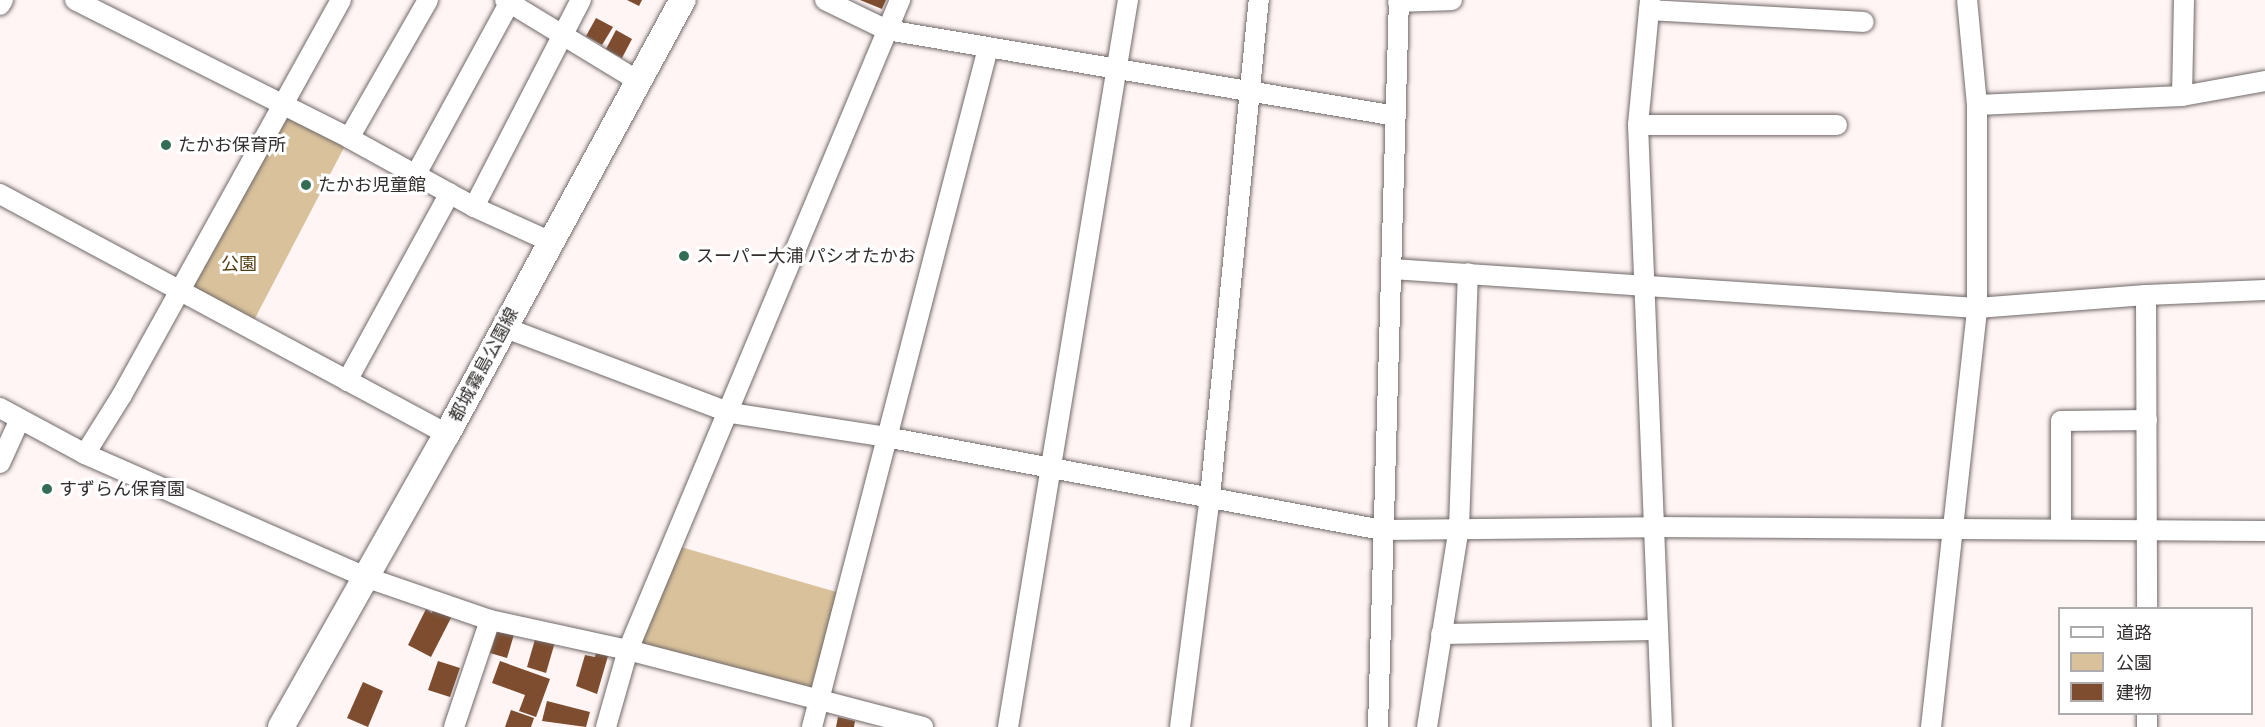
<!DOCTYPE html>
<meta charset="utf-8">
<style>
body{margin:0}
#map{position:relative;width:2265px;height:727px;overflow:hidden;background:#fff5f5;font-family:"Titillium Web","Noto Sans JP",sans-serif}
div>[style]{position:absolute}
.green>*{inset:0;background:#d9c29b}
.building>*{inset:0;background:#7e4d2f}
.roads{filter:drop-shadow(0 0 2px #716969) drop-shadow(0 0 2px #716969)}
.minor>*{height:20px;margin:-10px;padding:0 10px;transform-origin:10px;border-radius:10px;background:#fff}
.major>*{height:26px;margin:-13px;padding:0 13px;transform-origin:13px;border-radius:13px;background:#fff}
.dots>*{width:16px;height:16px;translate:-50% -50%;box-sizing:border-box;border:3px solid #fff;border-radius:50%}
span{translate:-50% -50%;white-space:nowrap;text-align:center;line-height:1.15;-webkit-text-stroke:6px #fff;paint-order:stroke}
.poi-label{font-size:18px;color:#312e2d}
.left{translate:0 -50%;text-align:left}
.park-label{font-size:18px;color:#543e13}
.street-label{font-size:18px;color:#312e2d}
.legend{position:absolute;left:2058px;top:607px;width:195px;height:108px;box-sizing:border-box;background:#fff;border:2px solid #adabab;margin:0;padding:8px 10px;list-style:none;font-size:18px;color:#312e2d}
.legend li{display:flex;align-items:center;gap:12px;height:30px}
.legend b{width:30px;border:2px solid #adabab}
</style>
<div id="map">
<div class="green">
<div style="clip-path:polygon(284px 104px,349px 138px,250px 328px,178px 290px)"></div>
<div style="clip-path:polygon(681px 547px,840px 593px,810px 690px,638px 645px)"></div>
</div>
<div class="building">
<div style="clip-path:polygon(627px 0,642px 0,639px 6px)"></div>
<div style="clip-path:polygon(860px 0,886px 0,882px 9px)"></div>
<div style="clip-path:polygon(596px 18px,613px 27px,602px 45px,586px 36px)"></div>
<div style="clip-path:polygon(616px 30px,632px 39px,622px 58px,606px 49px)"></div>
<div style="clip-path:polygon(434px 607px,452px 616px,431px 657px,408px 645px,426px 609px,432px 613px)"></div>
<div style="clip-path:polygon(499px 626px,515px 631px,507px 658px,490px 653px)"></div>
<div style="clip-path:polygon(536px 636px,555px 642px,546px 673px,527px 667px)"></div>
<div style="clip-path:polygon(596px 653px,608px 656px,597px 694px,576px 686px,585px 655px,595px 657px)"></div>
<div style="clip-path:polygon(438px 661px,460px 668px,450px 697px,428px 690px)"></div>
<div style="clip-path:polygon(500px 661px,550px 679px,536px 717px,519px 711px,525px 695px,492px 683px)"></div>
<div style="clip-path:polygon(363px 682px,383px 691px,368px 727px,347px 718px)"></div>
<div style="clip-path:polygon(547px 701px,590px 712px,586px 727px,542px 721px)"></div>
<div style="clip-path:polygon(511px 710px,534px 718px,531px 727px,505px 727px)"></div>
<div style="clip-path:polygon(838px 717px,855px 721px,854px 727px,836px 727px)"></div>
</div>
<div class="roads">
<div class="minor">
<div style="left:75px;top:0;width:307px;rotate:26.7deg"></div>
<div style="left:349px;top:138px;width:143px;rotate:28.9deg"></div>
<div style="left:474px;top:207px;width:85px;rotate:24.4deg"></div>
<div style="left:505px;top:0;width:156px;rotate:31.3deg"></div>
<div style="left:825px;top:0;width:69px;rotate:25.8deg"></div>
<div style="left:887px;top:30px;width:516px;rotate:9.59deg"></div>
<div style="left:1650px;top:0;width:126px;rotate:95.5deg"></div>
<div style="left:1638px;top:125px;width:602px;rotate:87.72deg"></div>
<div style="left:1398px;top:2px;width:54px;rotate:-2.1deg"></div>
<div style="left:0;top:5px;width:6px;rotate:-59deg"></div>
<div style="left:1649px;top:10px;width:215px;rotate:3.2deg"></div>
<div style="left:2182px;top:96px;width:96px;rotate:-88.8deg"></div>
<div style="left:1977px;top:105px;width:205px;rotate:-2.5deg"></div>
<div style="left:2182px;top:96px;width:84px;rotate:-10.2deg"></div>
<div style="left:1638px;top:125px;width:199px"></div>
<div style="left:349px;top:138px;width:159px;rotate:-60.2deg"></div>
<div style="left:415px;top:176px;width:200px;rotate:-61.4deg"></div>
<div style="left:0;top:194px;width:507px;rotate:28.23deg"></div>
<div style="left:474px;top:207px;width:233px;rotate:-62.7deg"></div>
<div style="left:1392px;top:269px;width:586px;rotate:3.81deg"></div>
<div style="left:1977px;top:308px;width:169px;rotate:-4.4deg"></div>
<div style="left:2146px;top:295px;width:119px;rotate:-2.4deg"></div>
<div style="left:2146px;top:295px;width:313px;rotate:89.8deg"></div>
<div style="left:503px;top:327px;width:243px;rotate:20.7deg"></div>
<div style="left:730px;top:413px;width:158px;rotate:8.7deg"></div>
<div style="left:886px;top:437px;width:505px;rotate:10.62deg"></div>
<div style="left:1382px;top:530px;width:270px;rotate:-0.6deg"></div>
<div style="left:1652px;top:527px;width:613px;rotate:0.37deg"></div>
<div style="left:347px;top:381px;width:214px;rotate:-61.3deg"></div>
<div style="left:0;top:408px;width:97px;rotate:28.4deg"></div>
<div style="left:85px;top:454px;width:306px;rotate:23.7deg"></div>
<div style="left:365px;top:577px;width:132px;rotate:19deg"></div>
<div style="left:490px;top:620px;width:141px;rotate:12.3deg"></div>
<div style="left:628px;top:650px;width:305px;rotate:14.6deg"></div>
<div style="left:85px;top:454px;width:70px;rotate:-57.9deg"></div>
<div style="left:122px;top:395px;width:452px;rotate:-61deg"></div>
<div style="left:0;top:463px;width:48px;rotate:-65.6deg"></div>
<div style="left:2061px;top:528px;width:107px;rotate:-90deg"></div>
<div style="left:2061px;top:421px;width:86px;rotate:-0.7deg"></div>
<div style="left:1441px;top:634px;width:216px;rotate:-1.1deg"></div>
<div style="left:454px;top:727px;width:113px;rotate:-71.4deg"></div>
<div style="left:606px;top:727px;width:80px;rotate:-74.1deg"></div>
<div style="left:628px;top:650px;width:705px;rotate:-67.29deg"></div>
<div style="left:812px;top:727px;width:701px;rotate:-75.47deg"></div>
<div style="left:1008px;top:727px;width:737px;rotate:-80.63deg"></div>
<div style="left:1180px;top:727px;width:232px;rotate:-82.6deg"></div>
<div style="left:1210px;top:497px;width:499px;rotate:-84.4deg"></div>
<div style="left:1378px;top:727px;width:727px;rotate:-88.35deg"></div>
<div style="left:1427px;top:727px;width:202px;rotate:-80.9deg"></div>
<div style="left:1459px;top:528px;width:255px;rotate:-88deg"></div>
<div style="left:1931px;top:727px;width:422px;rotate:-83.7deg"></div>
<div style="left:1977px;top:308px;width:203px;rotate:-90deg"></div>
<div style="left:1977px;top:105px;width:105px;rotate:-95.4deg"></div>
<div style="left:2147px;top:727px;width:13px;rotate:-90deg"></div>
</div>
<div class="major">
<div style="left:281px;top:727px;width:337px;rotate:-60.5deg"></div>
<div style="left:447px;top:434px;width:494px;rotate:-61.5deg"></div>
</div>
</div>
<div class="dots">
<div style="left:166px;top:145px;background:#336d55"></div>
<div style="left:306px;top:185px;background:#336d55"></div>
<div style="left:684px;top:256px;background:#336d55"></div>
<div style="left:47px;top:489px;background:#336d55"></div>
</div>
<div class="poi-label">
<span class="left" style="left:178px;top:145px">たかお保育所</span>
<span class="left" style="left:318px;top:185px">たかお児童館</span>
<span class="left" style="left:696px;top:256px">スーパー大浦 パシオたかお</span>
<span class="left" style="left:59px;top:489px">すずらん保育園</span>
</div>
<div class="park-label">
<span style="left:239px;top:264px">公園</span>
</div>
<div class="street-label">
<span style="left:484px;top:365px;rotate:-62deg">都城霧島公園線</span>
</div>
<ul class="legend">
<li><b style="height:8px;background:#fff"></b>道路</li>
<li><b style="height:16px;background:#d9c29b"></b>公園</li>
<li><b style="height:16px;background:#7e4d2f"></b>建物</li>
</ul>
</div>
